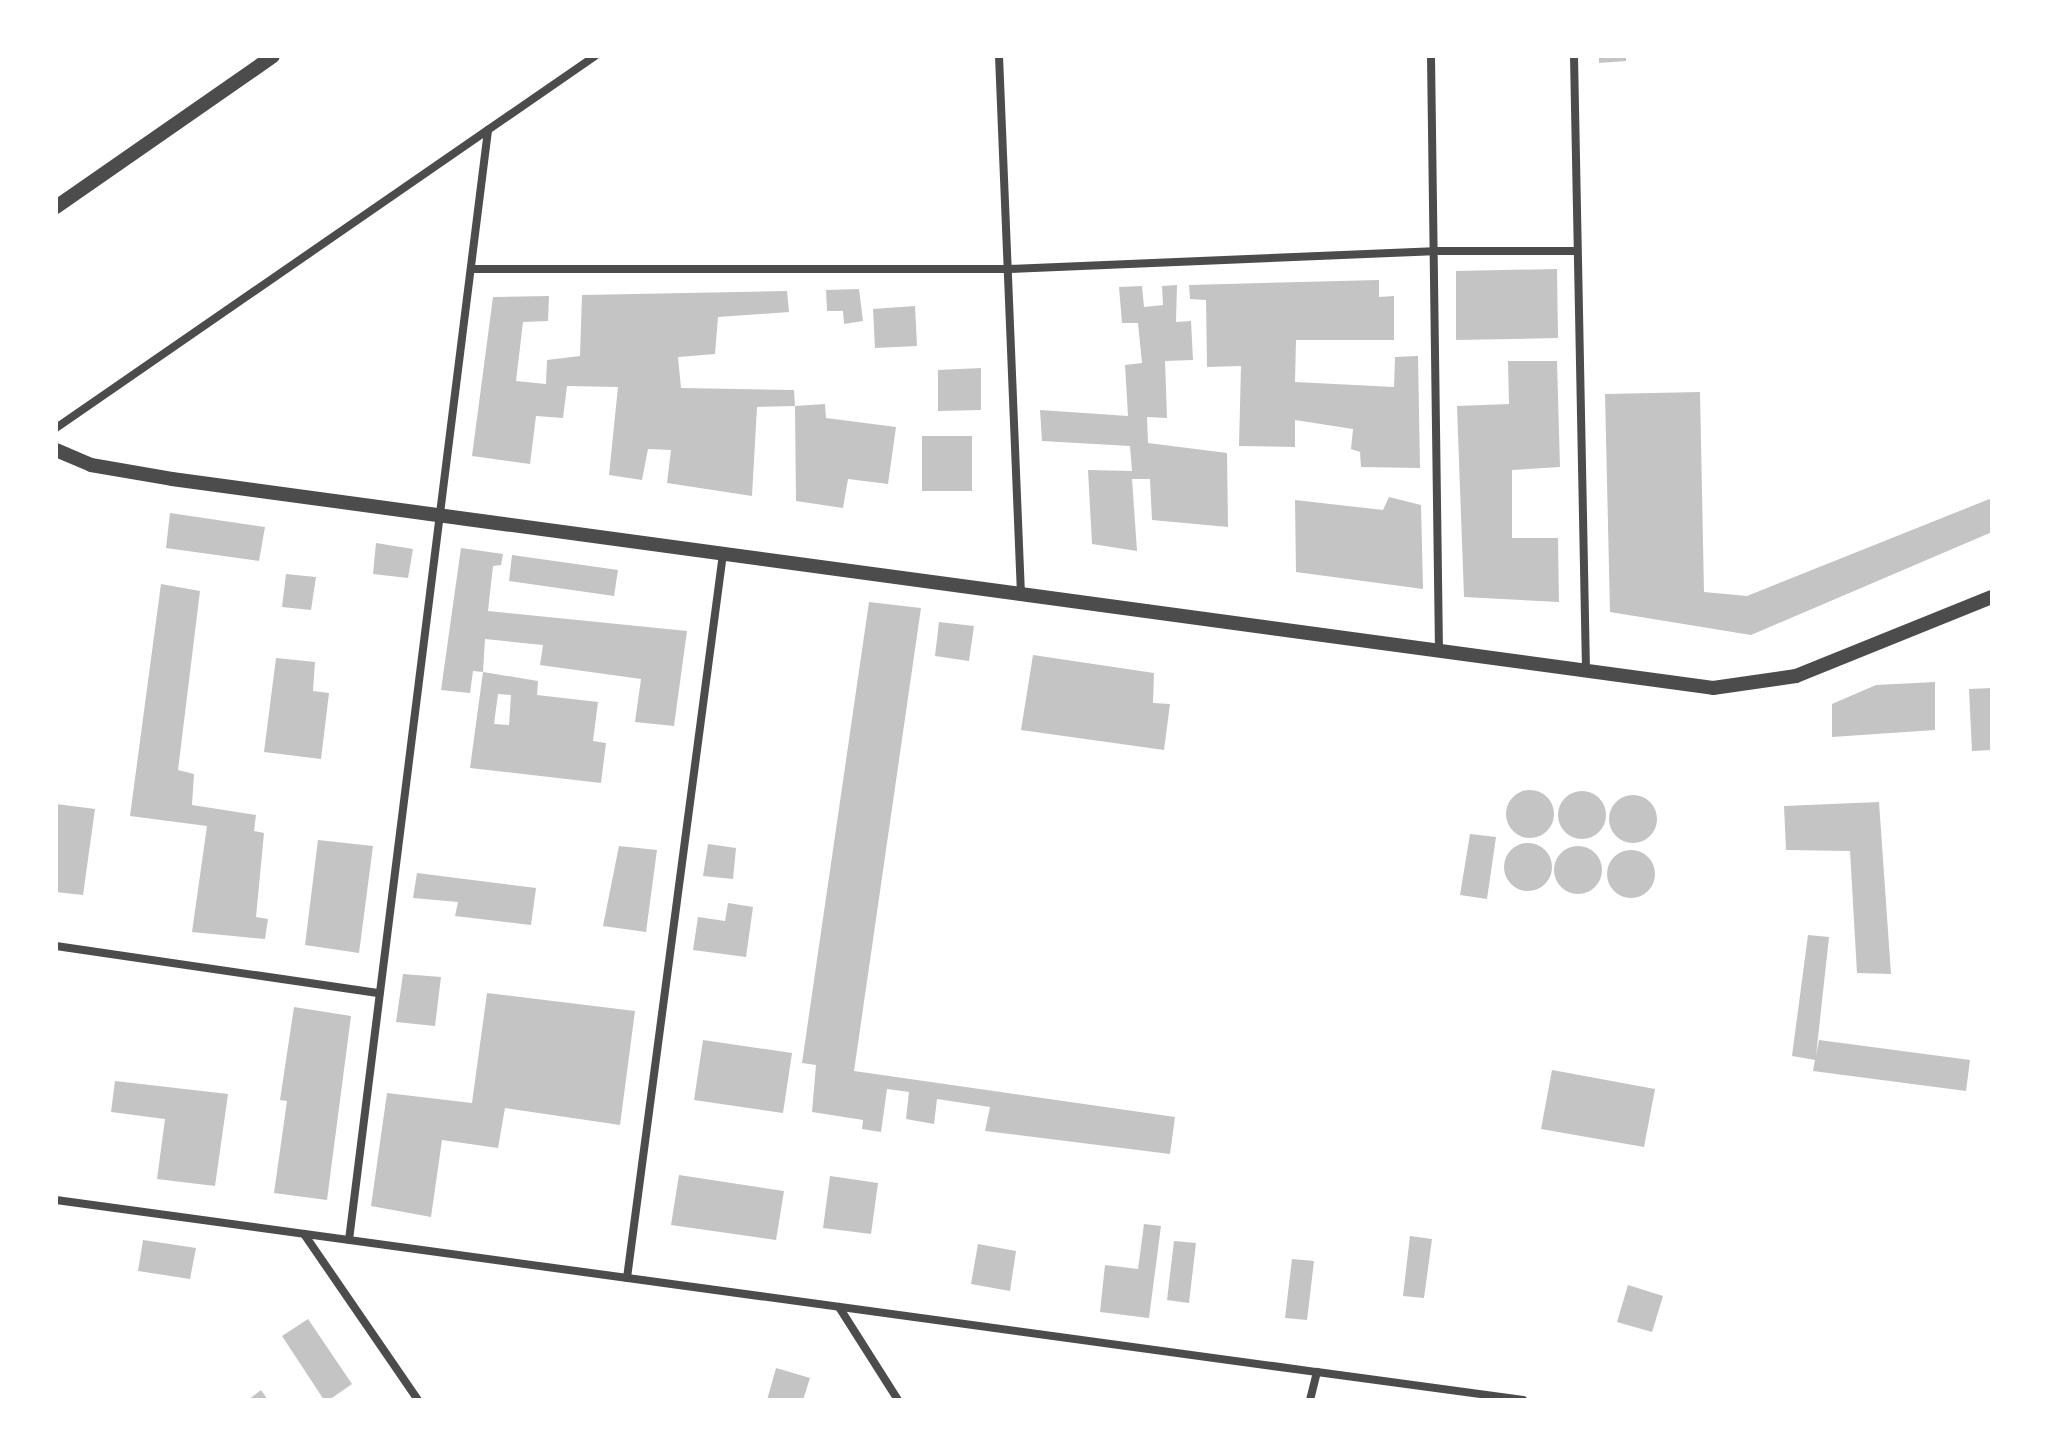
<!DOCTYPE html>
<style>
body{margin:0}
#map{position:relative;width:2048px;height:1456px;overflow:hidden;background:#fff;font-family:"Golos Text",sans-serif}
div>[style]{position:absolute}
.building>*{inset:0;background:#c4c4c4}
.round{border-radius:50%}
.minor>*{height:8px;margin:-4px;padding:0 4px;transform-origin:4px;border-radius:4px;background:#4c4c4c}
.tertiary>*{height:14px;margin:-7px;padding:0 7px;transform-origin:7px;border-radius:7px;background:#4c4c4c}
span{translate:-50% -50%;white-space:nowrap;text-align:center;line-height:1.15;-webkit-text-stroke:6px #fff;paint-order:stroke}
.frame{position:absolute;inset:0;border:58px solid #fff;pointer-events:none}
</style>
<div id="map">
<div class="building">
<div style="clip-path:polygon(1599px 56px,1626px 56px,1626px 61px,1599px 63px)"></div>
<div style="clip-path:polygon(1557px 269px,1558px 338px,1456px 340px,1456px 271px)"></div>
<div style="clip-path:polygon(1379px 280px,1379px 297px,1394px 296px,1394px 340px,1296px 340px,1295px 382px,1394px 387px,1395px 357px,1418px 356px,1420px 468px,1361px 467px,1360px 452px,1351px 449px,1353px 429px,1295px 420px,1295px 447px,1239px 446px,1241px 366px,1207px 367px,1206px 300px,1190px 299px,1189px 285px)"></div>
<div style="clip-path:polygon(1177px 285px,1176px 322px,1191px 321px,1193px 360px,1165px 361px,1167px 418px,1147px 417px,1148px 443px,1227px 453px,1228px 527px,1152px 520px,1150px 479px,1132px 479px,1137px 551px,1092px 544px,1088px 470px,1132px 471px,1130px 446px,1042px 441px,1040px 410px,1128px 416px,1125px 365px,1142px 363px,1138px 323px,1122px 323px,1119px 287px,1142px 286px,1144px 307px,1163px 305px,1162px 286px)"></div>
<div style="clip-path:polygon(859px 289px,863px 321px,844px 324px,843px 311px,827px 311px,826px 290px)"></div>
<div style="clip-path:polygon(787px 291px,789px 312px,718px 317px,715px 354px,678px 357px,681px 388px,794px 390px,795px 406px,757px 407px,752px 496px,667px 483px,671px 450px,648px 449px,642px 480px,609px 475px,618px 387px,567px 386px,563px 418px,536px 416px,530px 464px,472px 456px,493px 297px,549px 296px,548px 321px,523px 322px,516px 381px,546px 384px,547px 360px,580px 356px,582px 295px)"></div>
<div style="clip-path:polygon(915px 306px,917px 346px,875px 348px,873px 309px)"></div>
<div style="clip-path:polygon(1508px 361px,1557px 361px,1560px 467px,1512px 470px,1512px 538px,1558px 538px,1559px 602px,1464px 597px,1457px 406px,1509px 404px)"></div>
<div style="clip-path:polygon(981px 368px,981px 410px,938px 411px,938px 370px)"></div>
<div style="clip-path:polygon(1700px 392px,1704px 592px,1747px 596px,1992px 498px,1992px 532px,1751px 635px,1610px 612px,1605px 394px)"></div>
<div style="clip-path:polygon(825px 404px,826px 418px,896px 427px,888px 484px,848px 479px,843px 508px,796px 501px,795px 406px)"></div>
<div style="clip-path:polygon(922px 436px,972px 436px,972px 491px,922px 491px)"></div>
<div style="clip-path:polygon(1389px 497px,1421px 505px,1423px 589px,1296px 572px,1295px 500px,1383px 510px)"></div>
<div style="clip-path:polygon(170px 513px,265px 527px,259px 561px,166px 548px)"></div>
<div style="clip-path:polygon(376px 543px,413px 549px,408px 578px,373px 574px)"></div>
<div style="clip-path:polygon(461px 548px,503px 554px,501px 565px,493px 566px,488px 611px,687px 631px,674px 726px,635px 722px,641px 679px,540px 665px,543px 645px,485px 639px,483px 672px,473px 671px,470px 693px,441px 690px)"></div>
<div style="clip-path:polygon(512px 555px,618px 570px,614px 596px,509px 581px)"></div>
<div style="clip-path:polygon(286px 574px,316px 577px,311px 610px,282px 607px)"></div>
<div style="clip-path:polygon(161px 584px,200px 591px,178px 770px,194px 774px,192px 805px,256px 815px,254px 831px,264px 833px,256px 917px,268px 919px,265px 939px,192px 932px,207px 826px,130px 816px)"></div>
<div style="clip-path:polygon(869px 602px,921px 608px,854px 1071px,1175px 1117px,1170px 1154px,985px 1131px,990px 1107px,937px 1099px,934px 1124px,906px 1119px,909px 1092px,887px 1089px,881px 1132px,862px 1129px,863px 1120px,812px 1112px,816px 1065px,802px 1063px)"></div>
<div style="clip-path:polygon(939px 622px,974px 626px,969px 661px,935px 656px)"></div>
<div style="clip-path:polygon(1033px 655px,1154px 673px,1153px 703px,1170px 704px,1164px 750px,1021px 730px)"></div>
<div style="clip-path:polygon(276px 658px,315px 662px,313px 691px,329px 693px,321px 759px,264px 752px)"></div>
<div style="clip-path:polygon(evenodd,483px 672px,538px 681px,537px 695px,598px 702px,593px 741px,606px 743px,601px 783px,470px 768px,483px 672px,498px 694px,511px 695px,509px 725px,494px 724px,498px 694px)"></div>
<div style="clip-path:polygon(1935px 682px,1935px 730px,1832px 737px,1832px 704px,1876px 685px)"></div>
<div style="clip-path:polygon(1992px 688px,1992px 750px,1972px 751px,1969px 689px)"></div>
<div class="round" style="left:1506px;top:790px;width:48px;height:48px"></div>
<div class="round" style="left:1558px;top:791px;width:48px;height:48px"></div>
<div class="round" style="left:1609px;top:795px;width:48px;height:48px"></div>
<div style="clip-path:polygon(1879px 802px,1891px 974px,1857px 973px,1850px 851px,1786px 850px,1784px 806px)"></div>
<div style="clip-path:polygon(56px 804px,95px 809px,83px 895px,56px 892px)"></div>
<div style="clip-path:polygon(1470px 834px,1496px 837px,1487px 899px,1460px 895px)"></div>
<div style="clip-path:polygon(318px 840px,373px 846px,359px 953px,305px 945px)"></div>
<div class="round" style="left:1504px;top:843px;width:48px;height:48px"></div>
<div style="clip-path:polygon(708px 844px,736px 848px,733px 879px,703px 876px)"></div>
<div class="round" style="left:1554px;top:846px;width:48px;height:48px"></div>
<div style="clip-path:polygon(619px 846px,657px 850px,646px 932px,603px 926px)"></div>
<div class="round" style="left:1607px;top:850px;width:48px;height:48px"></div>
<div style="clip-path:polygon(417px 873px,536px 888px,531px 925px,455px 916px,458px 902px,413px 898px)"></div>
<div style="clip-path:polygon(728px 903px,753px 907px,746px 957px,693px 950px,698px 917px,725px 921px)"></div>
<div style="clip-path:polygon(1808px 935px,1829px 937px,1816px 1056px,1819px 1040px,1970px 1060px,1966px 1091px,1813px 1071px,1815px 1060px,1792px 1056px)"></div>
<div style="clip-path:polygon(403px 974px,441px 977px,435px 1026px,396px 1022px)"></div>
<div style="clip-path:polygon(487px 993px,635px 1011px,620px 1125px,505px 1108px,498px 1148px,442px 1140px,431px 1217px,371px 1206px,387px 1093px,472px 1103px)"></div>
<div style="clip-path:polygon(294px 1007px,351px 1016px,327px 1200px,274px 1193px,287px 1101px,280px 1100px)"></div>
<div style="clip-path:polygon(703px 1040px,792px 1053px,783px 1113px,694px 1100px)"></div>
<div style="clip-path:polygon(1552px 1070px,1655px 1089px,1644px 1147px,1541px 1129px)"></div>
<div style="clip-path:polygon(115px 1081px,228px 1094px,215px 1186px,157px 1179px,165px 1119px,111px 1112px)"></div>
<div style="clip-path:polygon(679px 1175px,784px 1191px,776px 1240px,671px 1225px)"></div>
<div style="clip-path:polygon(830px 1176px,878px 1183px,871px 1234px,823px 1228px)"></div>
<div style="clip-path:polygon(1144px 1224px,1161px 1226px,1149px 1318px,1100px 1312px,1105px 1265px,1138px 1269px)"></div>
<div style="clip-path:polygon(1410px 1236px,1432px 1239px,1424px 1298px,1403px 1296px)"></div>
<div style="clip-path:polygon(143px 1240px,196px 1248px,190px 1279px,138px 1271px)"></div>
<div style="clip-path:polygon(1174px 1241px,1196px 1243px,1189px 1303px,1167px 1300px)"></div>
<div style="clip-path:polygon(978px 1244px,1016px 1251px,1010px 1291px,971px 1284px)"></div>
<div style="clip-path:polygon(1292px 1259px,1314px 1261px,1307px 1320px,1285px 1318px)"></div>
<div style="clip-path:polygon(1628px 1285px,1663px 1296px,1652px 1332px,1617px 1322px)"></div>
<div style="clip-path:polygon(308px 1319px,352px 1384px,329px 1400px,324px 1400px,282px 1336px)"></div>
<div style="clip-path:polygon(776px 1368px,810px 1378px,803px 1400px,767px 1400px)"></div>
<div style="clip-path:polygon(261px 1390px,268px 1400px,248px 1400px)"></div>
</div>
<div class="minor">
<div style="left:999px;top:56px;width:538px;rotate:87.66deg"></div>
<div style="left:1431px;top:56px;width:595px;rotate:89.23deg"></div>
<div style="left:1574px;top:56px;width:615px;rotate:88.88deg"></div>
<div style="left:471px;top:269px;width:538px"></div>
<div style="left:1009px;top:269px;width:424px;rotate:-2.4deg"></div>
<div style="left:1433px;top:251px;width:144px"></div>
<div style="left:56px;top:428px;width:655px;rotate:-34.61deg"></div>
<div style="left:56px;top:946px;width:327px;rotate:8.3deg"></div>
<div style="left:56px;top:1200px;width:1273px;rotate:7.77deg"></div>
<div style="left:304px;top:1234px;width:201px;rotate:55.5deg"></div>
<div style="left:349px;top:1240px;width:1119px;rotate:-82.86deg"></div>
<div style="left:627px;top:1278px;width:730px;rotate:-82.45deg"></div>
<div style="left:839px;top:1307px;width:110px;rotate:57.6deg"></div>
<div style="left:1310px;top:1400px;width:29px;rotate:-76deg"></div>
<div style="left:1317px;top:1372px;width:208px;rotate:7.7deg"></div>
</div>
<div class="tertiary">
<div style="left:56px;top:207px;width:264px;rotate:-34.8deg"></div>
<div style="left:56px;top:450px;width:38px;rotate:23deg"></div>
<div style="left:91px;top:465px;width:82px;rotate:9.8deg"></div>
<div style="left:172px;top:479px;width:1555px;rotate:7.72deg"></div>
<div style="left:1713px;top:688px;width:84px;rotate:-8.2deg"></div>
<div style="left:1796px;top:676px;width:211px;rotate:-22deg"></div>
</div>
<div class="frame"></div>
</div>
